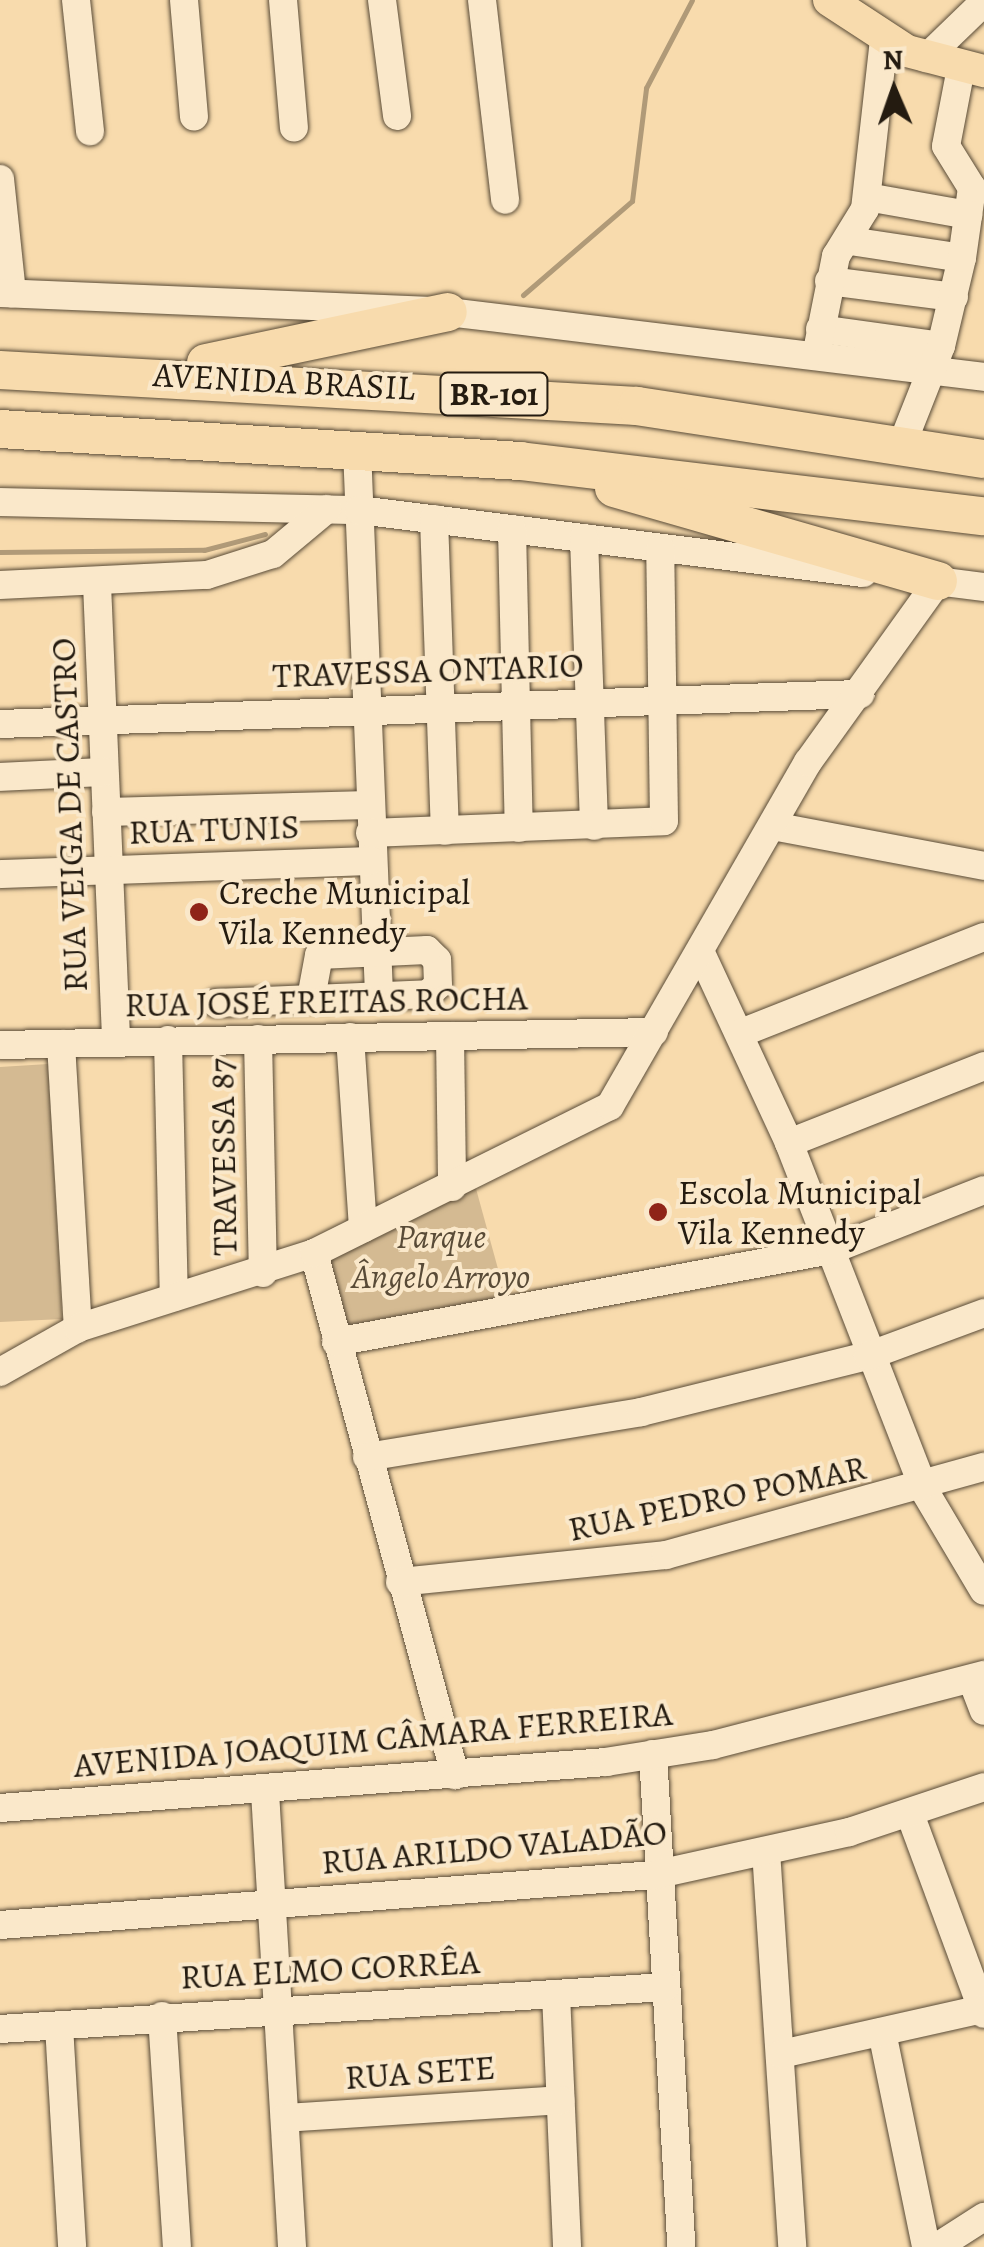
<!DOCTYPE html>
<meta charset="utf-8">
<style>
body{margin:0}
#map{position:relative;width:984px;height:2247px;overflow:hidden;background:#f8dbad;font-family:Alegreya,serif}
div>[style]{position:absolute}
.green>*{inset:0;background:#d4ba92}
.stream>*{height:5px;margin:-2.5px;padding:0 2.5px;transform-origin:2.5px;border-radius:2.5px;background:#b09a78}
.roads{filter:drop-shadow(0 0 2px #594b37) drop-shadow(0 0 2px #594b37)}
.minor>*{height:28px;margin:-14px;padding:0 14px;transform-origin:14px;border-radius:14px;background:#fae8ca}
.major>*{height:32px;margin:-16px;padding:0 16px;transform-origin:16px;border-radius:16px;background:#f8dbad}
.highway>*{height:38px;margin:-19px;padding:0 19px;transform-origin:19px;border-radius:19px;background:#f8dbad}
.dots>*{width:28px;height:28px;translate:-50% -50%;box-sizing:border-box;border:5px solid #fae8ca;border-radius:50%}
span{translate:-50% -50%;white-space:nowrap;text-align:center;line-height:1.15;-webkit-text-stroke:8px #fae8ca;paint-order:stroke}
.shield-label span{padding:2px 8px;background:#fae8ca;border:2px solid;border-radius:8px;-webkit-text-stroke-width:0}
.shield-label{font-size:32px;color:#241b10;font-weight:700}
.street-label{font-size:35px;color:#241b10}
.poi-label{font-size:35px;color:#241b10}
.left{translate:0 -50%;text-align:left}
.park-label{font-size:35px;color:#594b37;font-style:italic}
.north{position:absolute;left:844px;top:40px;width:100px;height:100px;-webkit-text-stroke:8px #fae8ca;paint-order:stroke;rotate:358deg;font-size:28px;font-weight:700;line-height:40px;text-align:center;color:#241b10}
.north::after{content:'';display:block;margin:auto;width:35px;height:45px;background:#241b10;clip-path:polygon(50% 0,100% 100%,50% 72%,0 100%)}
</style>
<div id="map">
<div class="green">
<div style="clip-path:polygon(48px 1064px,62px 1319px,0 1322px,0 1067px)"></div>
<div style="clip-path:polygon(475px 1185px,506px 1298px,339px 1332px,322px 1255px)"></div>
</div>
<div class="stream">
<div style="left:523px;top:295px;width:144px;rotate:-40.8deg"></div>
<div style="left:632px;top:201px;width:114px;rotate:-82.9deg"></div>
<div style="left:646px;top:88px;width:99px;rotate:-62.4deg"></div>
<div style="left:0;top:552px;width:204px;rotate:-0.6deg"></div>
<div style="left:204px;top:550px;width:63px;rotate:-14.7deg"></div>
</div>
<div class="roads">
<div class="minor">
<div style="left:76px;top:0;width:132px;rotate:83.9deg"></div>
<div style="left:184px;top:0;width:117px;rotate:85.1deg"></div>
<div style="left:283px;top:0;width:128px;rotate:85.1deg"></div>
<div style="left:382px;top:0;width:117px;rotate:82.6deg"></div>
<div style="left:482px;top:0;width:201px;rotate:83.4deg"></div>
<div style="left:926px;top:58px;width:81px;rotate:-44deg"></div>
<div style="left:0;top:179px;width:115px;rotate:84deg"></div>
<div style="left:867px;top:197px;width:103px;rotate:10.1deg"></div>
<div style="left:850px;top:241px;width:113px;rotate:8.6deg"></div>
<div style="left:829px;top:281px;width:126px;rotate:7.3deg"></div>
<div style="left:0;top:293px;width:448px;rotate:2.4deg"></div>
<div style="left:448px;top:312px;width:540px;rotate:6.91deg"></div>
<div style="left:820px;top:329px;width:122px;rotate:8deg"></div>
<div style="left:817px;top:351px;width:97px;rotate:-78.7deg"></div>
<div style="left:836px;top:256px;width:55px;rotate:-58.3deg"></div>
<div style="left:865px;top:209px;width:170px;rotate:-83.6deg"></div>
<div style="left:901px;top:447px;width:109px;rotate:-68.4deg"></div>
<div style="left:941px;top:346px;width:90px;rotate:-76.6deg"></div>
<div style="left:962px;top:258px;width:71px;rotate:-81.9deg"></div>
<div style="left:972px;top:188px;width:49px;rotate:-121.8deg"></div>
<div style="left:946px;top:146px;width:79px;rotate:-79.1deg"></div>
<div style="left:357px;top:449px;width:546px;rotate:87.69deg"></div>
<div style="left:0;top:502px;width:359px;rotate:1.3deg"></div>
<div style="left:359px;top:510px;width:508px;rotate:7.13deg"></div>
<div style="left:434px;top:519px;width:312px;rotate:88deg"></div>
<div style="left:512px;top:529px;width:299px;rotate:88.7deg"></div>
<div style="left:584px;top:538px;width:288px;rotate:88deg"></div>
<div style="left:921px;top:579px;width:64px;rotate:7.2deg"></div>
<div style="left:97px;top:584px;width:459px;rotate:87.6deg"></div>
<div style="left:0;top:585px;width:207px;rotate:-2.8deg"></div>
<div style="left:207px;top:575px;width:69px;rotate:-17.7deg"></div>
<div style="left:273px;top:554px;width:70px;rotate:-39.8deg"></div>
<div style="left:0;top:724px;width:861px;rotate:-2deg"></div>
<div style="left:0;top:777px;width:104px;rotate:-2.8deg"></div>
<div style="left:106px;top:812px;width:263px;rotate:-1.5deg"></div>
<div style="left:773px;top:826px;width:215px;rotate:10.7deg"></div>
<div style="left:370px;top:833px;width:294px;rotate:-2.3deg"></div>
<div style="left:664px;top:821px;width:272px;rotate:-90.8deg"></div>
<div style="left:0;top:874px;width:370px;rotate:-2deg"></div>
<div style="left:701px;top:953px;width:209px;rotate:65.1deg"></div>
<div style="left:789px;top:1143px;width:372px;rotate:68.7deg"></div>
<div style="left:924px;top:1490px;width:117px;rotate:59.3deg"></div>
<div style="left:216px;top:1003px;width:212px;rotate:-2.4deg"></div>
<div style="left:428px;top:994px;width:13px;rotate:-42deg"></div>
<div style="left:438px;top:985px;width:25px;rotate:-92deg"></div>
<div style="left:437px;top:960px;width:14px;rotate:-135deg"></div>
<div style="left:427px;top:950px;width:108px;rotate:177.3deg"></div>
<div style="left:319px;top:955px;width:44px;rotate:100.5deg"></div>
<div style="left:741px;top:1033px;width:261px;rotate:-21.6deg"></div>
<div style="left:450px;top:1036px;width:151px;rotate:89.2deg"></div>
<div style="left:350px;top:1037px;width:192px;rotate:86.1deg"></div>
<div style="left:258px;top:1039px;width:234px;rotate:88.8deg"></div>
<div style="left:168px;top:1040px;width:257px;rotate:88.7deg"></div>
<div style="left:61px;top:1044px;width:285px;rotate:86.6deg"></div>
<div style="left:0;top:1045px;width:654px;rotate:-1.14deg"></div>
<div style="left:789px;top:1143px;width:210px;rotate:-21.5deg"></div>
<div style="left:314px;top:1253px;width:541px;rotate:74.88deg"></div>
<div style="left:336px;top:1342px;width:503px;rotate:-10.53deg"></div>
<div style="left:831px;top:1250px;width:164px;rotate:-21.4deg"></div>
<div style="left:0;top:1372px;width:90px;rotate:-29.4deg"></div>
<div style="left:78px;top:1328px;width:248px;rotate:-17.6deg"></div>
<div style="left:314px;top:1253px;width:330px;rotate:-26.4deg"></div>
<div style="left:610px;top:1106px;width:397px;rotate:-60.1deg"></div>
<div style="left:808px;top:762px;width:223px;rotate:-54.3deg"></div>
<div style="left:367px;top:1457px;width:278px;rotate:-9.3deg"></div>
<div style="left:641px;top:1412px;width:234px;rotate:-13.9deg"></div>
<div style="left:868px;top:1356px;width:124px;rotate:-20.3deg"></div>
<div style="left:400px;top:1582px;width:267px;rotate:-5.8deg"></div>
<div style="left:666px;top:1555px;width:330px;rotate:-15.5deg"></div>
<div style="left:972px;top:1680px;width:33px;rotate:69deg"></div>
<div style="left:653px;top:1754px;width:494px;rotate:86.7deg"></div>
<div style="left:265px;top:1792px;width:456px;rotate:86.6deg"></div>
<div style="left:0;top:1808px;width:608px;rotate:-4.34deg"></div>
<div style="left:606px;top:1762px;width:108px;rotate:-9deg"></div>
<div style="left:713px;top:1745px;width:280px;rotate:-14.5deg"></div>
<div style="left:910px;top:1814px;width:213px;rotate:69.7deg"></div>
<div style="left:766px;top:1851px;width:397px;rotate:86.2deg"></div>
<div style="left:0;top:1925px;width:656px;rotate:-4.37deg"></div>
<div style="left:654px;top:1875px;width:200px;rotate:-12.4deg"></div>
<div style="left:849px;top:1832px;width:142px;rotate:-18.4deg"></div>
<div style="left:556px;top:1994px;width:253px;rotate:87.5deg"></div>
<div style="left:162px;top:2016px;width:231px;rotate:86.3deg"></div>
<div style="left:59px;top:2026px;width:221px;rotate:86.6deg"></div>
<div style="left:0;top:2029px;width:666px;rotate:-3.61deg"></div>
<div style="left:882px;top:2032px;width:219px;rotate:78.4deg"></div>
<div style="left:781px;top:2054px;width:206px;rotate:-12.6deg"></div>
<div style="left:285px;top:2118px;width:276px;rotate:-3.7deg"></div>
<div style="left:937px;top:2247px;width:56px;rotate:-32.6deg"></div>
</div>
<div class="major">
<div style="left:829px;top:0;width:93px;rotate:33.2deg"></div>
<div style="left:907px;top:51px;width:80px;rotate:14.6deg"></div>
</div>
<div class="highway">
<div style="left:206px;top:363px;width:247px;rotate:-11.9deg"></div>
<div style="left:0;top:370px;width:638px;rotate:3.23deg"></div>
<div style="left:637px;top:406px;width:351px;rotate:8.7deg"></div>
<div style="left:0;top:429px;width:521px;rotate:3.52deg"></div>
<div style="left:520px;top:461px;width:467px;rotate:6.8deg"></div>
<div style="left:614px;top:488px;width:337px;rotate:16deg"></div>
</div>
</div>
<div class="dots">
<div style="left:199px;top:912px;background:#8f2418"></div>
<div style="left:658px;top:1212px;background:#8f2418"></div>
</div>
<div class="shield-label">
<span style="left:494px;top:394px">BR-101</span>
</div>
<div class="street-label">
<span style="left:284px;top:381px;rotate:3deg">AVENIDA BRASIL</span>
<span style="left:428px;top:670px;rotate:-2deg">TRAVESSA ONTARIO</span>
<span style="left:69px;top:815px;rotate:-92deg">RUA VEIGA DE CASTRO</span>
<span style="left:214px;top:829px;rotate:-2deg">RUA TUNIS</span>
<span style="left:326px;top:1001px;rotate:-1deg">RUA JOSÉ FREITAS ROCHA</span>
<span style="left:223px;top:1157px;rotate:-91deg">TRAVESSA 87</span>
<span style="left:717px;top:1498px;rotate:-12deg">RUA PEDRO POMAR</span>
<span style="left:373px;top:1739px;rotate:-5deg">AVENIDA JOAQUIM CÂMARA FERREIRA</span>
<span style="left:494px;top:1847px;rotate:-5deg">RUA ARILDO VALADÃO</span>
<span style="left:330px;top:1969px;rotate:-3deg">RUA ELMO CORRÊA</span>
<span style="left:420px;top:2072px;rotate:-4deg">RUA SETE</span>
</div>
<div class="poi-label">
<span class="left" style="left:219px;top:912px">Creche Municipal<br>Vila Kennedy</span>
<span class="left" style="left:678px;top:1212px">Escola Municipal<br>Vila Kennedy</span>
</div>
<div class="park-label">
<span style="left:441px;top:1256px">Parque<br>Ângelo Arroyo</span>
</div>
<div class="north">N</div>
</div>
